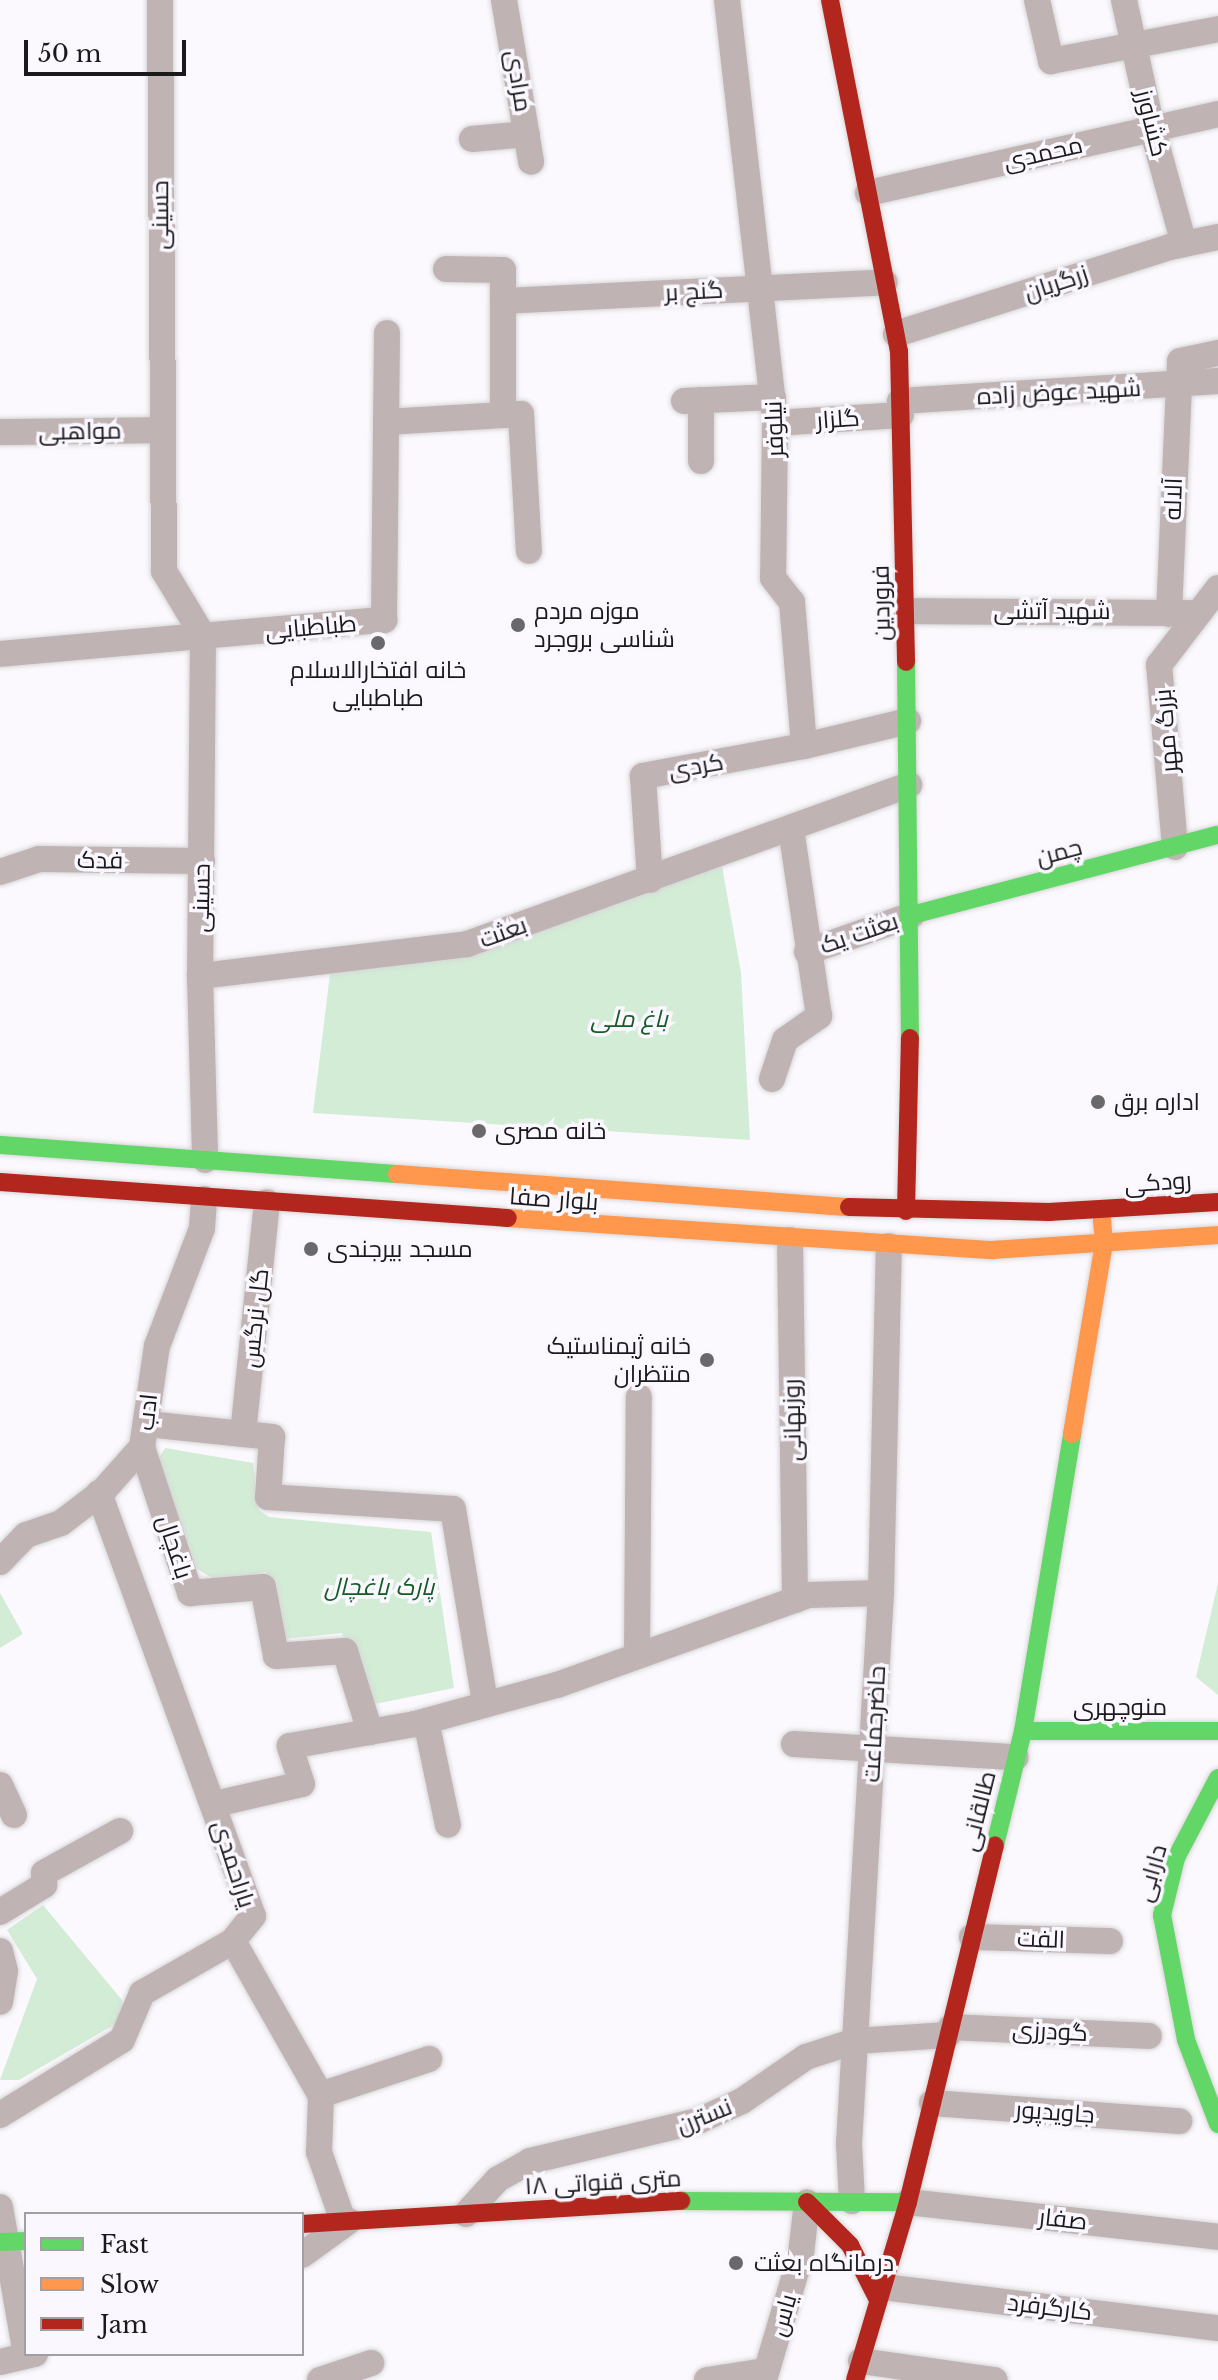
<!DOCTYPE html>
<meta charset="utf-8">
<style>
body{margin:0}
#map{position:relative;width:1218px;height:2380px;overflow:hidden;background:#fbf9fd;font-family:"Libre Baskerville",Cairo,serif}
div>[style]{position:absolute}
.green>*{inset:0;background:#d3ecd6}
.roads{filter:drop-shadow(0 0 2px #d7d6d8) drop-shadow(0 0 2px #d7d6d8)}
.street>*{height:26px;margin:-13px;padding:0 13px;transform-origin:13px;border-radius:13px;background:#c0b3b3}
.fast>*{height:18px;margin:-9px;padding:0 9px;transform-origin:9px;border-radius:9px;background:#63d668}
.slow>*{height:18px;margin:-9px;padding:0 9px;transform-origin:9px;border-radius:9px;background:#ff974d}
.jam>*{height:18px;margin:-9px;padding:0 9px;transform-origin:9px;border-radius:9px;background:#b3261e}
.dots>*{width:22px;height:22px;translate:-50% -50%;box-sizing:border-box;border:4px solid #faf7ff;border-radius:50%}
span{translate:-50% -50%;white-space:nowrap;text-align:center;line-height:1.15;-webkit-text-stroke:7px #faf7ff;paint-order:stroke}
.street-label{font-size:24px;color:#1a1a1c}
.poi-label{font-size:24px;color:#1a1a1c}
.left{translate:0 -50%;text-align:left}
.right{translate:-100% -50%;text-align:right}
.park-label{font-size:24px;color:#135c25;font-style:italic}
.legend{position:absolute;left:24px;top:2212px;width:280px;height:144px;box-sizing:border-box;background:#faf7ff;border:2px solid #a09fa4;margin:0;padding:10px 14px;list-style:none;font-size:24px;color:#1a1a1c}
.legend li{display:flex;align-items:center;gap:16px;height:40px}
.legend b{width:40px;border:2px solid #a09fa4}
.scale{position:absolute;left:24px;top:40px;width:162px;height:36px;box-sizing:border-box;border:4px solid #1a1a1c;border-top:0;padding-left:10px;font-size:24px;line-height:28px;white-space:nowrap;color:#1a1a1c;-webkit-text-stroke:6px #faf7ff;paint-order:stroke}
</style>
<div id="map">
<div class="green">
<div style="clip-path:polygon(722px 866px,741px 973px,750px 1140px,313px 1113px,330px 974px,527px 932px)"></div>
<div style="clip-path:polygon(165px 1448px,253px 1463px,259px 1510px,269px 1517px,431px 1532px,454px 1688px,370px 1705px,342px 1633px,284px 1639px,266px 1572px,217px 1581px,194px 1567px,158px 1460px)"></div>
<div style="clip-path:polygon(1218px 1583px,1218px 1695px,1196px 1677px)"></div>
<div style="clip-path:polygon(0 1593px,23px 1634px,0 1648px)"></div>
<div style="clip-path:polygon(43px 1905px,122px 2000px,124px 2019px,19px 2080px,0 2080px,37px 1979px,7px 1930px)"></div>
</div>
<div class="roads">
<div class="street">
<div style="left:160px;top:0;width:571px;rotate:89.6deg"></div>
<div style="left:164px;top:571px;width:76px;rotate:59deg"></div>
<div style="left:504px;top:0;width:164px;rotate:80.5deg"></div>
<div style="left:727px;top:0;width:426px;rotate:83.5deg"></div>
<div style="left:775px;top:423px;width:155px;rotate:90.7deg"></div>
<div style="left:773px;top:578px;width:31px;rotate:52deg"></div>
<div style="left:792px;top:602px;width:144px;rotate:85.2deg"></div>
<div style="left:804px;top:746px;width:107px;rotate:-13.5deg"></div>
<div style="left:1037px;top:0;width:63px;rotate:77.1deg"></div>
<div style="left:1051px;top:61px;width:170px;rotate:-10.8deg"></div>
<div style="left:1124px;top:0;width:131px;rotate:77.7deg"></div>
<div style="left:1152px;top:128px;width:120px;rotate:74.6deg"></div>
<div style="left:472px;top:139px;width:55px;rotate:-5.2deg"></div>
<div style="left:868px;top:193px;width:359px;rotate:-12.7deg"></div>
<div style="left:446px;top:269px;width:57px;rotate:1deg"></div>
<div style="left:503px;top:270px;width:145px;rotate:90deg"></div>
<div style="left:503px;top:301px;width:382px;rotate:-2.8deg"></div>
<div style="left:896px;top:334px;width:287px;rotate:-17.6deg"></div>
<div style="left:1170px;top:247px;width:49px;rotate:-11.8deg"></div>
<div style="left:684px;top:401px;width:89px;rotate:-2.6deg"></div>
<div style="left:900px;top:401px;width:319px;rotate:-3.6deg"></div>
<div style="left:386px;top:422px;width:135px;rotate:-3.4deg"></div>
<div style="left:521px;top:414px;width:137px;rotate:86.7deg"></div>
<div style="left:775px;top:423px;width:126px;rotate:-3.6deg"></div>
<div style="left:0;top:432px;width:159px;rotate:-0.7deg"></div>
<div style="left:701px;top:461px;width:61px;rotate:-90deg"></div>
<div style="left:906px;top:611px;width:292px;rotate:0.4deg"></div>
<div style="left:1169px;top:614px;width:253px;rotate:-87.5deg"></div>
<div style="left:1180px;top:361px;width:39px;rotate:-12deg"></div>
<div style="left:203px;top:636px;width:340px;rotate:90.5deg"></div>
<div style="left:200px;top:976px;width:184px;rotate:88.4deg"></div>
<div style="left:0;top:654px;width:386px;rotate:-5.1deg"></div>
<div style="left:384px;top:620px;width:287px;rotate:-89.4deg"></div>
<div style="left:1175px;top:847px;width:183px;rotate:-95deg"></div>
<div style="left:1159px;top:665px;width:97px;rotate:-52.5deg"></div>
<div style="left:0;top:872px;width:41px;rotate:-18.4deg"></div>
<div style="left:39px;top:859px;width:163px;rotate:0.7deg"></div>
<div style="left:650px;top:880px;width:104px;rotate:-93.9deg"></div>
<div style="left:643px;top:776px;width:164px;rotate:-10.6deg"></div>
<div style="left:807px;top:952px;width:111px;rotate:-19.4deg"></div>
<div style="left:200px;top:976px;width:269px;rotate:-6.8deg"></div>
<div style="left:467px;top:944px;width:470px;rotate:-19.8deg"></div>
<div style="left:772px;top:1079px;width:41px;rotate:-71.6deg"></div>
<div style="left:785px;top:1040px;width:42px;rotate:-35.2deg"></div>
<div style="left:819px;top:1016px;width:190px;rotate:-98.5deg"></div>
<div style="left:790px;top:1240px;width:360px;rotate:89.2deg"></div>
<div style="left:147px;top:1424px;width:126px;rotate:5.9deg"></div>
<div style="left:272px;top:1437px;width:60px;rotate:93.8deg"></div>
<div style="left:268px;top:1497px;width:185px;rotate:3.7deg"></div>
<div style="left:453px;top:1509px;width:197px;rotate:80.6deg"></div>
<div style="left:243px;top:1434px;width:233px;rotate:-84.1deg"></div>
<div style="left:142px;top:1447px;width:154px;rotate:71.8deg"></div>
<div style="left:190px;top:1593px;width:73px;rotate:-4.7deg"></div>
<div style="left:263px;top:1587px;width:70px;rotate:79.3deg"></div>
<div style="left:276px;top:1656px;width:69px;rotate:-4.1deg"></div>
<div style="left:345px;top:1651px;width:85px;rotate:72.8deg"></div>
<div style="left:99px;top:1493px;width:450px;rotate:70deg"></div>
<div style="left:253px;top:1916px;width:32px;rotate:129deg"></div>
<div style="left:233px;top:1941px;width:178px;rotate:60.4deg"></div>
<div style="left:321px;top:2096px;width:56px;rotate:92deg"></div>
<div style="left:319px;top:2152px;width:73px;rotate:70.8deg"></div>
<div style="left:0;top:1562px;width:37px;rotate:-46deg"></div>
<div style="left:26px;top:1535px;width:37px;rotate:-19deg"></div>
<div style="left:61px;top:1523px;width:53px;rotate:-37.3deg"></div>
<div style="left:103px;top:1491px;width:59px;rotate:-48.4deg"></div>
<div style="left:142px;top:1447px;width:102px;rotate:-81.6deg"></div>
<div style="left:157px;top:1346px;width:126px;rotate:-69.1deg"></div>
<div style="left:202px;top:1228px;width:29px;rotate:-86deg"></div>
<div style="left:637px;top:1656px;width:259px;rotate:-89.6deg"></div>
<div style="left:426px;top:1721px;width:106px;rotate:78.1deg"></div>
<div style="left:794px;top:1744px;width:222px;rotate:3.4deg"></div>
<div style="left:0;top:1785px;width:33px;rotate:65deg"></div>
<div style="left:215px;top:1804px;width:89px;rotate:-12.9deg"></div>
<div style="left:302px;top:1784px;width:40px;rotate:-108deg"></div>
<div style="left:290px;top:1746px;width:127px;rotate:-10deg"></div>
<div style="left:415px;top:1724px;width:147px;rotate:-15.4deg"></div>
<div style="left:557px;top:1685px;width:267px;rotate:-19.7deg"></div>
<div style="left:808px;top:1595px;width:73px;rotate:-1.6deg"></div>
<div style="left:0;top:1912px;width:52px;rotate:-31.5deg"></div>
<div style="left:44px;top:1885px;width:12px;rotate:-90deg"></div>
<div style="left:44px;top:1873px;width:87px;rotate:-28.9deg"></div>
<div style="left:972px;top:1937px;width:138px;rotate:1.7deg"></div>
<div style="left:0;top:1951px;width:21px;rotate:76deg"></div>
<div style="left:5px;top:1971px;width:31px;rotate:99deg"></div>
<div style="left:951px;top:2027px;width:198px;rotate:2.6deg"></div>
<div style="left:320px;top:2095px;width:115px;rotate:-18.3deg"></div>
<div style="left:932px;top:2103px;width:248px;rotate:4.2deg"></div>
<div style="left:0;top:2115px;width:143px;rotate:-31.6deg"></div>
<div style="left:122px;top:2040px;width:51px;rotate:-66.9deg"></div>
<div style="left:142px;top:1993px;width:105px;rotate:-29.7deg"></div>
<div style="left:852px;top:2201px;width:57px;rotate:-93deg"></div>
<div style="left:849px;top:2144px;width:552px;rotate:-86.68deg"></div>
<div style="left:881px;top:1593px;width:347px;rotate:-88.7deg"></div>
<div style="left:908px;top:2202px;width:312px;rotate:6.4deg"></div>
<div style="left:0;top:2207px;width:149px;rotate:80deg"></div>
<div style="left:466px;top:2214px;width:47px;rotate:-47.6deg"></div>
<div style="left:498px;top:2179px;width:37px;rotate:-29deg"></div>
<div style="left:530px;top:2161px;width:173px;rotate:-13.4deg"></div>
<div style="left:698px;top:2121px;width:48px;rotate:-24.4deg"></div>
<div style="left:742px;top:2101px;width:78px;rotate:-34.5deg"></div>
<div style="left:806px;top:2057px;width:52px;rotate:-18.1deg"></div>
<div style="left:855px;top:2041px;width:93px;rotate:-3.7deg"></div>
<div style="left:302px;top:2255px;width:58px;rotate:-35.9deg"></div>
<div style="left:883px;top:2287px;width:337px;rotate:7deg"></div>
<div style="left:861px;top:2361px;width:135px;rotate:8.1deg"></div>
<div style="left:0;top:2362px;width:36px;rotate:-13deg"></div>
<div style="left:320px;top:2380px;width:54px;rotate:-18.4deg"></div>
<div style="left:707px;top:2380px;width:60px;rotate:-8.7deg"></div>
<div style="left:764px;top:2380px;width:131px;rotate:-73.6deg"></div>
<div style="left:801px;top:2254px;width:52px;rotate:-83.4deg"></div>
</div>
<div class="fast">
<div style="left:906px;top:662px;width:376px;rotate:89.4deg"></div>
<div style="left:912px;top:915px;width:316px;rotate:-14.7deg"></div>
<div style="left:0;top:1145px;width:398px;rotate:4.2deg"></div>
<div style="left:1023px;top:1731px;width:195px"></div>
<div style="left:1218px;top:1778px;width:90px;rotate:117.7deg"></div>
<div style="left:1176px;top:1858px;width:59px;rotate:103.8deg"></div>
<div style="left:1162px;top:1915px;width:127px;rotate:79.1deg"></div>
<div style="left:1186px;top:2040px;width:90px;rotate:69.1deg"></div>
<div style="left:995px;top:1845px;width:117px;rotate:-76.2deg"></div>
<div style="left:1023px;top:1731px;width:301px;rotate:-80.6deg"></div>
<div style="left:681px;top:2201px;width:227px;rotate:0.3deg"></div>
<div style="left:0;top:2242px;width:26px;rotate:-2deg"></div>
</div>
<div class="slow">
<div style="left:397px;top:1174px;width:453px;rotate:4.2deg"></div>
<div style="left:508px;top:1218px;width:486px;rotate:3.8deg"></div>
<div style="left:993px;top:1250px;width:225px;rotate:-3.8deg"></div>
<div style="left:1072px;top:1434px;width:194px;rotate:-80.5deg"></div>
<div style="left:1104px;top:1243px;width:24px;rotate:-95deg"></div>
</div>
<div class="jam">
<div style="left:830px;top:0;width:358px;rotate:78.9deg"></div>
<div style="left:899px;top:351px;width:311px;rotate:88.7deg"></div>
<div style="left:0;top:1182px;width:509px;rotate:4.05deg"></div>
<div style="left:849px;top:1207px;width:200px;rotate:1.4deg"></div>
<div style="left:1049px;top:1212px;width:169px;rotate:-3.4deg"></div>
<div style="left:906px;top:1211px;width:173px;rotate:-88.7deg"></div>
<div style="left:807px;top:2202px;width:61px;rotate:45deg"></div>
<div style="left:850px;top:2245px;width:62px;rotate:63deg"></div>
<div style="left:302px;top:2224px;width:380px;rotate:-3.5deg"></div>
<div style="left:855px;top:2380px;width:186px;rotate:-73.4deg"></div>
<div style="left:908px;top:2202px;width:367px;rotate:-76.3deg"></div>
</div>
</div>
<div class="dots">
<div style="left:518px;top:625px;background:#69686b"></div>
<div style="left:378px;top:643px;background:#69686b"></div>
<div style="left:1098px;top:1102px;background:#69686b"></div>
<div style="left:479px;top:1131px;background:#69686b"></div>
<div style="left:311px;top:1249px;background:#69686b"></div>
<div style="left:707px;top:1360px;background:#69686b"></div>
<div style="left:736px;top:2263px;background:#69686b"></div>
</div>
<div class="street-label">
<span style="left:519px;top:81px;rotate:81deg">مرادی</span>
<span style="left:1152px;top:123px;rotate:76deg">کشاورز</span>
<span style="left:1043px;top:153px;rotate:-13deg">محمدی</span>
<span style="left:160px;top:215px;rotate:-90deg">حسینی</span>
<span style="left:1056px;top:283px;rotate:-18deg">زرگریان</span>
<span style="left:694px;top:291px;rotate:-3deg">گنج بر</span>
<span style="left:1059px;top:392px;rotate:-3deg">شهید عوض زاده</span>
<span style="left:838px;top:419px;rotate:-4deg">گلزار</span>
<span style="left:774px;top:429px;rotate:-92deg">نیلوفر</span>
<span style="left:80px;top:431px;rotate:-1deg">مواهبی</span>
<span style="left:1173px;top:499px;rotate:-88deg">آلاله</span>
<span style="left:881px;top:603px;rotate:-91deg">فروردین</span>
<span style="left:1052px;top:611px">شهید آتشی</span>
<span style="left:311px;top:627px;rotate:-5deg">طباطبایی</span>
<span style="left:1166px;top:731px;rotate:-95deg">بزرگ مهر</span>
<span style="left:696px;top:766px;rotate:-10deg">کردی</span>
<span style="left:1059px;top:852px;rotate:-15deg">چمن</span>
<span style="left:100px;top:860px;rotate:1deg">فدک</span>
<span style="left:201px;top:898px;rotate:-89deg">حسینی</span>
<span style="left:503px;top:932px;rotate:-20deg">بعثت</span>
<span style="left:859px;top:933px;rotate:-19deg">بعثت یک</span>
<span style="left:1158px;top:1182px;rotate:-4deg">رودکی</span>
<span style="left:554px;top:1199px;rotate:4deg">بلوار صفا</span>
<span style="left:255px;top:1318px;rotate:-84deg">گل نرگس</span>
<span style="left:147px;top:1412px;rotate:-84deg">ادب</span>
<span style="left:792px;top:1420px;rotate:-91deg">روزبهانی</span>
<span style="left:175px;top:1547px;rotate:72deg">باغچال</span>
<span style="left:1120px;top:1707px">منوچهری</span>
<span style="left:874px;top:1724px;rotate:-87deg">حاضرجماعت</span>
<span style="left:978px;top:1811px;rotate:-76deg">طالقانی</span>
<span style="left:234px;top:1864px;rotate:72deg">یاراحمدی</span>
<span style="left:1151px;top:1873px;rotate:-74deg">دارابی</span>
<span style="left:1041px;top:1939px;rotate:2deg">الفت</span>
<span style="left:1050px;top:2031px;rotate:3deg">گودرزی</span>
<span style="left:1055px;top:2112px;rotate:4deg">جاویدپور</span>
<span style="left:704px;top:2116px;rotate:-22deg">نسترن</span>
<span style="left:603px;top:2182px;rotate:-3deg">۱۸ متری قنواتی</span>
<span style="left:1063px;top:2219px;rotate:6deg">صفار</span>
<span style="left:1050px;top:2307px;rotate:7deg">کارگرفرد</span>
<span style="left:783px;top:2315px;rotate:-74deg">یاس</span>
</div>
<div class="poi-label">
<span class="left" style="left:534px;top:625px">موزه مردم<br>شناسی بروجرد</span>
<span style="left:378px;top:684px">خانه افتخارالاسلام<br>طباطبایی</span>
<span class="left" style="left:1114px;top:1102px">اداره برق</span>
<span class="left" style="left:495px;top:1131px">خانه مصری</span>
<span class="left" style="left:327px;top:1249px">مسجد بیرجندی</span>
<span class="right" style="left:691px;top:1360px">خانه ژیمناستیک<br>منتظران</span>
<span class="left" style="left:754px;top:2263px">درمانگاه بعثت</span>
</div>
<div class="park-label">
<span style="left:629px;top:1019px">باغ ملی</span>
<span style="left:379px;top:1587px">پارک باغچال</span>
</div>
<ul class="legend">
<li><b style="height:10px;background:#63d668"></b>Fast</li>
<li><b style="height:10px;background:#ff974d"></b>Slow</li>
<li><b style="height:10px;background:#b3261e"></b>Jam</li>
</ul>
<div class="scale">50 m</div>
</div>
